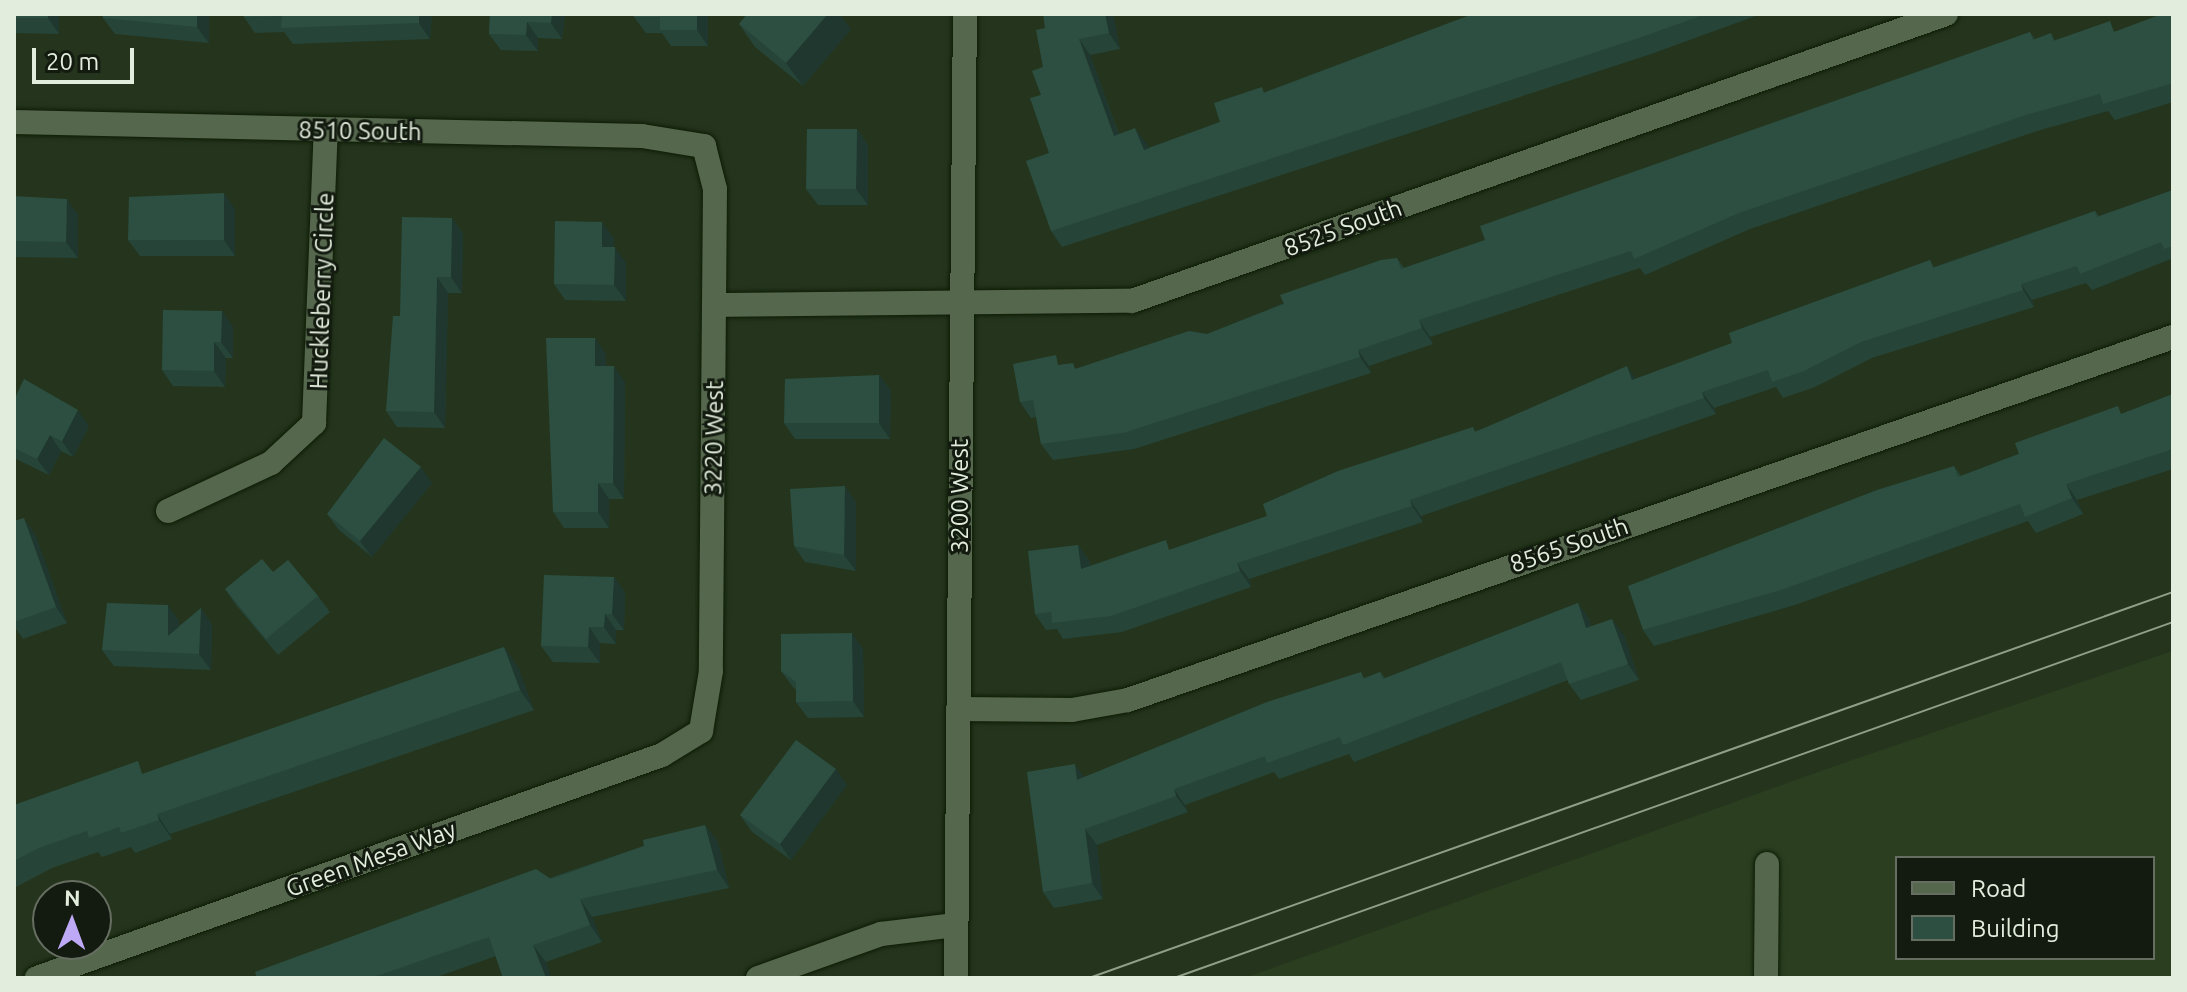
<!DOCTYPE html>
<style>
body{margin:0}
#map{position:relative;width:2187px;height:992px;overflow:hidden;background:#25351d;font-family:Ubuntu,sans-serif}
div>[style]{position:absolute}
.built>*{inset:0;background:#2b3f20}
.roads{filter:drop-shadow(0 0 2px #0d1c05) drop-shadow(0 0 2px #0d1c05)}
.minor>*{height:24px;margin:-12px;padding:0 12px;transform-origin:12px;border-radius:12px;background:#55684d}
.tram>*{height:2px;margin:-1px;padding:0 1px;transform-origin:1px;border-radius:1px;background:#919e8a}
.wall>*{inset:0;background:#264438}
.shaded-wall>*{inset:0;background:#1f372e}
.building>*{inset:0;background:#2c4f41}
span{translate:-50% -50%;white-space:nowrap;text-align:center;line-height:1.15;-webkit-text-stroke:6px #131a0f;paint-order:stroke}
.street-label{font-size:24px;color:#e2eddd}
.frame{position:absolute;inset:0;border:16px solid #e2eddd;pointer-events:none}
.legend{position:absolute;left:1895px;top:856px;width:260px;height:104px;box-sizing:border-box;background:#131a0f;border:2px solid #666e61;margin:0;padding:10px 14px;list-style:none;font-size:24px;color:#e2eddd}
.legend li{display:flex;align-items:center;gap:16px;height:40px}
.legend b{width:40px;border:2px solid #666e61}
.north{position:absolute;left:32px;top:880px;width:80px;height:80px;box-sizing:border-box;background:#131a0f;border:2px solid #666e61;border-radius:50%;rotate:1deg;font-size:22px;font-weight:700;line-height:32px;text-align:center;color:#e2eddd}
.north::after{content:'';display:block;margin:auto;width:28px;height:36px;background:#bda9f5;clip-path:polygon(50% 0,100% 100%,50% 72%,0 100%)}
.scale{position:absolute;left:32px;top:48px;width:102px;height:36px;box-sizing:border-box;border:4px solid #e2eddd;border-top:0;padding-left:10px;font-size:24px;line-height:28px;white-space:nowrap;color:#e2eddd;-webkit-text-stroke:6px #131a0f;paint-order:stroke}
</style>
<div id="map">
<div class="built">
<div style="clip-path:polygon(evenodd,2173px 651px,2173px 978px,1245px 978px,1835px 766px,2173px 651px,1897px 858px,2153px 858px,2153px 958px,1897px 958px,1897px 858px)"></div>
</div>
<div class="roads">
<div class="minor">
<div style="left:14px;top:122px;width:628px;rotate:1.28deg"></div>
<div style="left:642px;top:136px;width:63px;rotate:9.2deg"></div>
<div style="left:704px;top:146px;width:44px;rotate:75.7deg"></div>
<div style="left:715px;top:189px;width:482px;rotate:90.5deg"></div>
<div style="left:711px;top:671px;width:61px;rotate:99.5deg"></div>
<div style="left:701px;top:731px;width:46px;rotate:148.4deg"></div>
<div style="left:662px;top:755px;width:664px;rotate:160.36deg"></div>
<div style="left:716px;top:305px;width:416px;rotate:-0.6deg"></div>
<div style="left:1132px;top:301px;width:863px;rotate:-19.42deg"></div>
<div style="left:168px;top:511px;width:114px;rotate:-25deg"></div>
<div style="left:271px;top:463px;width:59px;rotate:-42.9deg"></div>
<div style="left:314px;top:423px;width:293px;rotate:-87.7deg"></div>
<div style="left:958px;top:709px;width:114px;rotate:0.5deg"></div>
<div style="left:1072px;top:710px;width:57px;rotate:-10.1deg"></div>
<div style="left:1128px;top:700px;width:1106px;rotate:-19.16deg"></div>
<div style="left:758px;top:978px;width:131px;rotate:-19.7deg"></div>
<div style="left:881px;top:934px;width:75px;rotate:-6.9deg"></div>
<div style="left:956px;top:978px;width:964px;rotate:-89.47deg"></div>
<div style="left:1766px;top:978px;width:114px;rotate:-89.5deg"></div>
</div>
</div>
<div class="tram">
<div style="left:1089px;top:978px;width:1151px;rotate:-19.6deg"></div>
<div style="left:1174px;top:978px;width:1061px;rotate:-19.61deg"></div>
</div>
<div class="wall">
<div style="clip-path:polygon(14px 14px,59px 14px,59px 34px,14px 33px)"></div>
<div style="clip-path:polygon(209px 14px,209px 43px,115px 34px,103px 18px)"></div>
<div style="clip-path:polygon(244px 14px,432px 14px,430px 39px,293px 44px,284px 32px,255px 33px,244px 17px)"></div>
<div style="clip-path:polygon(490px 14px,565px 14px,562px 39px,538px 38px,538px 51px,501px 50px,489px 34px)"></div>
<div style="clip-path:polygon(634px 14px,708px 14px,708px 46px,671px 46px,662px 33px,646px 33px,634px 17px)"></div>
<div style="clip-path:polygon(1113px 14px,1120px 49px,1090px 55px,1119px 134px,1147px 144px,1148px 148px,1220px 122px,1265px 92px,1473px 14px,1761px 14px,1651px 54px,1062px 247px,1051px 231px,1049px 153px,1041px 95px,1045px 28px)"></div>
<div style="clip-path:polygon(2173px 14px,2173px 102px,2115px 120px,2108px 111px,2037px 131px,1750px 229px,1645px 275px,1640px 268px,1430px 337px,1433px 344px,1369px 366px,1371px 373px,1134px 449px,1053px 460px,1041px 444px,1036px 417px,1031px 418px,1020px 402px,1063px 364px,1077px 369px,1207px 334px,1397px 258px,1404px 268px,1485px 240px,2030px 32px,2035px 39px,2051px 33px,2055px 40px,2117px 31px)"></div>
<div style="clip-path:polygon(739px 24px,851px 29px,803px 86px,755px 47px)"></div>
<div style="clip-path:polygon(857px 129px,868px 145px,868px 205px,818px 205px,806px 189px)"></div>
<div style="clip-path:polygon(2173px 190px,2173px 262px,2171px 259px,2092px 290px,2086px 283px,2032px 300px,2034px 307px,1872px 358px,1815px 387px,1783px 398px,1776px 387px,1714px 408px,1716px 414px,1421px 516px,1423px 522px,1249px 579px,1251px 587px,1122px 632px,1063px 639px,1057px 629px,1046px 630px,1035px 614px,1078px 545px,1090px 562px,1090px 566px,1172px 549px,1267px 516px,1476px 431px,1636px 379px,1732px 343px,1930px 260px,1934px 267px,2095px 211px,2099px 216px)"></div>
<div style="clip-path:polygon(224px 193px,235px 210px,235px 256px,140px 256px,128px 240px)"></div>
<div style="clip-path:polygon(14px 196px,78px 215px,78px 258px,14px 257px)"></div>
<div style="clip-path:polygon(452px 218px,463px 234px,462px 293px,448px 293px,445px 428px,397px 427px,386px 411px,400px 316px)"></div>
<div style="clip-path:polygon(614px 238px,613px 247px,626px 263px,626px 301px,565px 300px,554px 284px)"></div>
<div style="clip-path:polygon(222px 311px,233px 327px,233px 358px,226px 358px,225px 387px,173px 386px,162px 370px)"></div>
<div style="clip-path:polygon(606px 354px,606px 366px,625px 382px,624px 499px,609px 499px,609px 528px,564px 528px,553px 512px)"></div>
<div style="clip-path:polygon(879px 375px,891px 391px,890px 439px,795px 439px,784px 423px)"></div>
<div style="clip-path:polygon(2173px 394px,2173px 469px,2077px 500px,2083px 514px,2036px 533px,2028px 521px,1795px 605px,1654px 646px,1643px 630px,1954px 466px,1961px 476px)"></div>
<div style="clip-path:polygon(14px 400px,89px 426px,73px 457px,61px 451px,49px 475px,14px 458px)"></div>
<div style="clip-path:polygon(432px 483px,372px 557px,339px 530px,327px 514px)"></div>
<div style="clip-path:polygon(856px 502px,856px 571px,805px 562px,794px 546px)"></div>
<div style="clip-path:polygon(14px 521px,35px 534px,67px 623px,23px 639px,14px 626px)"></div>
<div style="clip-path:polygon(273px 572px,318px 596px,330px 612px,278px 655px,236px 605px,225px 589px)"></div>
<div style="clip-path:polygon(614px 577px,625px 593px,624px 630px,616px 630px,616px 644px,600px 643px,600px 663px,553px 662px,541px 646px)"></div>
<div style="clip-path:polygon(1578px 603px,1589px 619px,1591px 626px,1624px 635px,1639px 680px,1581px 700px,1569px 684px,1568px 680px,1354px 762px,1349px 754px,1279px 779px,1274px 772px,1185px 805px,1188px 812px,1097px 845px,1103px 899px,1054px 908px,1043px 892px,1084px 777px,1380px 672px,1385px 678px)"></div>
<div style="clip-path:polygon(201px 608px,212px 625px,211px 670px,114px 666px,102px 650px,179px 621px,179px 626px)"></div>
<div style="clip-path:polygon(504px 647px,518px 667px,534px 710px,170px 834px,172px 839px,135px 853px,131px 847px,102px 857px,98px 852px,52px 868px,14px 888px,14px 805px,146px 773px)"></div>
<div style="clip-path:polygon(863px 649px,864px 717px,808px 718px,796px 702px,796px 690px,793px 687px,781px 671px)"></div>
<div style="clip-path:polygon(847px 785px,791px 860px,752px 832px,740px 815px)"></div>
<div style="clip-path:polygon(705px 825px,718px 842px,729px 888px,592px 917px,602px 942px,546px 962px,551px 978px,503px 978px,496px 956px,434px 978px,257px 978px)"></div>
</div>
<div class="shaded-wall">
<div style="clip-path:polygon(48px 14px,59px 14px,59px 34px,48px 18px)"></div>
<div style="clip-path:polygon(197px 14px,209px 14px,209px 43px,197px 27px)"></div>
<div style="clip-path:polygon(419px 14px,432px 14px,430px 39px,419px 23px)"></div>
<div style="clip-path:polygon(552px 14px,565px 14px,562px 39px,551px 23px)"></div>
<div style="clip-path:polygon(697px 14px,708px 14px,708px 46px,697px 30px)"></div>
<div style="clip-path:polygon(828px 14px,840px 14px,851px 29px,803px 86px,786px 63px)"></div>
<div style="clip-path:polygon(1105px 14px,1113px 14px,1120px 49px,1109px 33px)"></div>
<div style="clip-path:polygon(527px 22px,538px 38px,538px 51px,526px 35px)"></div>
<div style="clip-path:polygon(1079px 39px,1090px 55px,1125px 152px,1114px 136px)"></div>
<div style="clip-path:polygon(1135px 128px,1147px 144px,1155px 166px,1144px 150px)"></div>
<div style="clip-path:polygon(857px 129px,868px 145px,868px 205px,856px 189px)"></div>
<div style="clip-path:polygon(224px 193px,235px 210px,235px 256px,224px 240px)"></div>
<div style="clip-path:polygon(67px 199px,78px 215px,78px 258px,66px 242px)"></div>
<div style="clip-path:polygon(452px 218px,463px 234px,462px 293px,451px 277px)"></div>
<div style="clip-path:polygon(602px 222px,614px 238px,613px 264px,602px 247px)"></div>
<div style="clip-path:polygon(615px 247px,626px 263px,626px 301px,614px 285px)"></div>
<div style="clip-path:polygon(437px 277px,448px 293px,445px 428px,434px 412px)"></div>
<div style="clip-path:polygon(2021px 284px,2032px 300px,2034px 307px,2023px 290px)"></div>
<div style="clip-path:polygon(222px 311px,233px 327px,233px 358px,221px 342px)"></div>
<div style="clip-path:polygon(1419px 320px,1430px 337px,1433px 344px,1422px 328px)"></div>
<div style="clip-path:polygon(595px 338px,606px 354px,606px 382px,595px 366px)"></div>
<div style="clip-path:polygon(214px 342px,226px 358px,225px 387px,214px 371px)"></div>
<div style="clip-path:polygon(1358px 350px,1369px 366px,1371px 373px,1360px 357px)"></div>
<div style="clip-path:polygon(614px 366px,625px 382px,624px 499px,613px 483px)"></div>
<div style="clip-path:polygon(1627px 366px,1638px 382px,1632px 380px)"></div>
<div style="clip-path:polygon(879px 375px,891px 391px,890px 439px,879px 423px)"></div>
<div style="clip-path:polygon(1702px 392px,1714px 408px,1716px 414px,1704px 398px)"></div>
<div style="clip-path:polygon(78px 410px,89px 426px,73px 457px,62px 441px)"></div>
<div style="clip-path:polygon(50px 435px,61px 451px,49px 475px,37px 459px)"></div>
<div style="clip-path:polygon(421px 467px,432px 483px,372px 557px,360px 541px)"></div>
<div style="clip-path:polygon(598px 483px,609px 499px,609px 528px,598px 512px)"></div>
<div style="clip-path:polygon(2066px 484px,2077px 500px,2083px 514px,2072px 498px)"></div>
<div style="clip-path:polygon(845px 486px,856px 502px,856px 571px,844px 555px)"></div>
<div style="clip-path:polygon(1410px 500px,1421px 516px,1423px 522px,1412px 506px)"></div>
<div style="clip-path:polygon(24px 518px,35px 534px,67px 623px,56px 607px)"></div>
<div style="clip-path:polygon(1078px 545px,1090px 562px,1092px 585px,1081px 569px)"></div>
<div style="clip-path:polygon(1237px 563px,1249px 579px,1251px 587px,1240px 571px)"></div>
<div style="clip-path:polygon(614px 577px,625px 593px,624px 630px,612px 614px)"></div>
<div style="clip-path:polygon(1578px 603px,1589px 619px,1598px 644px,1586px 628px)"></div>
<div style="clip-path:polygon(168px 605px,179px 621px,179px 652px,168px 636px)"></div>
<div style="clip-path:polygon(201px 608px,212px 625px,211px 670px,199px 654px)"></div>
<div style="clip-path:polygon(605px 614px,616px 630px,616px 644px,604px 627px)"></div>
<div style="clip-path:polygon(1612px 619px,1624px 635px,1639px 680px,1628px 664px)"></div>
<div style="clip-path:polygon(589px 627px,600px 643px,600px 663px,588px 647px)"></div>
<div style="clip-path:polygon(852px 633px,863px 649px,864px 717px,853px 701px)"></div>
<div style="clip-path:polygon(504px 647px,518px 667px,534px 710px,520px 690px)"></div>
<div style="clip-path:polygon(1075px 764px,1086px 780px,1077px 780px)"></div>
<div style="clip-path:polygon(836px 769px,847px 785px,791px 860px,780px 844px)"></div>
<div style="clip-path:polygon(1174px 789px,1185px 805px,1188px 812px,1176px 796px)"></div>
<div style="clip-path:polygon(157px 814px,170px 834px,172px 839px,159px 820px)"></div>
<div style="clip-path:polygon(705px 825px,718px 842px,729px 888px,717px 870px)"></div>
<div style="clip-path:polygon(1085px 829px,1097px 845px,1103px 899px,1092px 883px)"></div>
<div style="clip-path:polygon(580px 899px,592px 917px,602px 942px,590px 925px)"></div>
<div style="clip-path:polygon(533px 945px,546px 962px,551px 978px,546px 978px)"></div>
</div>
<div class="building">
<div style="clip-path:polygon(14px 14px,48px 14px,48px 18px,14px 18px)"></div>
<div style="clip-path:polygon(103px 14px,197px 14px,197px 27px,103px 18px)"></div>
<div style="clip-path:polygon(244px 14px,419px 14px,419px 23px,281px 28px,282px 16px,244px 17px)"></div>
<div style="clip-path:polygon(490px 14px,552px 14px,551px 23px,527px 22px,526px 35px,489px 34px)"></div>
<div style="clip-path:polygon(634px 14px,697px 14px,697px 30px,660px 30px,660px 17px,634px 17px)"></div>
<div style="clip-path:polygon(747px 14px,828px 14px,786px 63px,739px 24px)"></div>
<div style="clip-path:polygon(1043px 14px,1105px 14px,1109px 33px,1079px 39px,1114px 136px,1135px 128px,1144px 150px,1220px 122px,1214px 103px,1262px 87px,1264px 93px,1473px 14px,1706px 14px,1639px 38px,1051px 231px,1026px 161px,1049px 153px,1030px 98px,1041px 95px,1032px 71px,1043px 67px,1036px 30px,1045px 28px)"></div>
<div style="clip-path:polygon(2162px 14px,2173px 14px,2173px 83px,2103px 104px,2100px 94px,2026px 115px,1739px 213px,1634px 259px,1631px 251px,1419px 320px,1422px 328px,1358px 350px,1360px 357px,1123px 433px,1041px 444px,1033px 400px,1020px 402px,1013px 364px,1056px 355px,1058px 365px,1073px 363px,1075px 369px,1189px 331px,1207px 334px,1284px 304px,1280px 295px,1381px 260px,1397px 258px,1401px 269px,1485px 240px,1480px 226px,2030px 32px,2033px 40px,2051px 33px,2053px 41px,2110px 21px,2114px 32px)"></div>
<div style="clip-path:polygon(807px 129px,857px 129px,856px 189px,806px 189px)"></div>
<div style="clip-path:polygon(2173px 190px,2173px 246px,2164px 249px,2161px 242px,2080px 274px,2077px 266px,2021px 284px,2023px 290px,1861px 342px,1804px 371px,1772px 382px,1768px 370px,1702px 392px,1704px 398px,1410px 500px,1412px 506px,1237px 563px,1240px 571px,1111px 616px,1052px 623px,1051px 612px,1035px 614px,1028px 551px,1078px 545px,1081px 569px,1166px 540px,1169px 550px,1267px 516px,1263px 504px,1338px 471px,1473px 427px,1475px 432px,1627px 366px,1632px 380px,1732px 343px,1729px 333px,1930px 260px,1933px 268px,2095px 211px,2097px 217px)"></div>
<div style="clip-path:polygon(224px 193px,224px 240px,128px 240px,129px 197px)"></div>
<div style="clip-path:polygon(14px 196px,67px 199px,66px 242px,14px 241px)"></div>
<div style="clip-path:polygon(402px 217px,452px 218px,451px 277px,437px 277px,434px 412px,386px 411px,393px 316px,400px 316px)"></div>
<div style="clip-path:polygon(555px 221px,602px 222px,602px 247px,615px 247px,614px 285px,554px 284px)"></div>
<div style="clip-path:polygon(163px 310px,222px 311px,221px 342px,214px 342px,214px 371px,162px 370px)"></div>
<div style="clip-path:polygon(546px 338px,595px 338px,595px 366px,614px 366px,613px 483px,598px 483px,598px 512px,553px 512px)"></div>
<div style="clip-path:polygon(879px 375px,879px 423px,784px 423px,785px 379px)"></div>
<div style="clip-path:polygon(24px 379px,78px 410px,62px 441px,50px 435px,37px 459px,14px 448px,14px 400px)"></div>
<div style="clip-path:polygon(2173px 394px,2173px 449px,2066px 484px,2072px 498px,2025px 517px,2020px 504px,1784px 589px,1643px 630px,1628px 586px,1877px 490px,1954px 466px,1958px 477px,2019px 454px,2015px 443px,2118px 406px,2121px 414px)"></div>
<div style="clip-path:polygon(384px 438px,421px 467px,360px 541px,327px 514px)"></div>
<div style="clip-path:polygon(845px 486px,844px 555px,794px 546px,790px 489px)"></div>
<div style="clip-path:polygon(24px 518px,56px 607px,14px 622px,14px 521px)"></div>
<div style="clip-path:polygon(262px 559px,273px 572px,288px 560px,318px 596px,266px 639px,225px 589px)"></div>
<div style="clip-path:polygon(544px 575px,614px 577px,612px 614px,605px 614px,604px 627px,589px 627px,588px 647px,541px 646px)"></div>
<div style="clip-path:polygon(107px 603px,168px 605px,168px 636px,201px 608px,199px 654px,102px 650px)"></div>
<div style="clip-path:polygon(1578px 603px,1586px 628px,1612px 619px,1628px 664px,1569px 684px,1561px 662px,1343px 745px,1340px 737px,1267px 763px,1265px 756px,1174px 789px,1176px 796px,1085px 829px,1092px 883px,1043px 892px,1027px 772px,1075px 764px,1077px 780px,1267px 702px,1361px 672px,1364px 679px,1380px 672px,1383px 679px)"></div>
<div style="clip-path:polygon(852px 633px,853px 701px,796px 702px,796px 682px,781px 671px,781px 634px)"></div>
<div style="clip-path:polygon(504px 647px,520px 690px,157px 814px,159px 820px,121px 833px,119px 827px,89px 838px,87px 831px,39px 848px,14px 861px,14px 805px,138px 761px,142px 774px)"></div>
<div style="clip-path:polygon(796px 740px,836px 769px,780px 844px,740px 815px)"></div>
<div style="clip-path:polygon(705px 825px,717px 870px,580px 899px,590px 925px,533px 945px,546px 978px,503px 978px,489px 937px,371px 978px,257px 978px,255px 972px,536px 869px,551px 879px,644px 846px,643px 840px)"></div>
</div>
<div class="street-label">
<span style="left:360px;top:131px;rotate:1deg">8510 South</span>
<span style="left:1343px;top:228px;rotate:-20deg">8525 South</span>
<span style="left:322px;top:291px;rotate:-88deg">Huckleberry Circle</span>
<span style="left:714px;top:438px;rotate:-89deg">3220 West</span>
<span style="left:960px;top:496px;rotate:-90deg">3200 West</span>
<span style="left:1569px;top:545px;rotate:-19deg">8565 South</span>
<span style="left:371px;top:859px;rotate:-20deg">Green Mesa Way</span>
</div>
<div class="frame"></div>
<ul class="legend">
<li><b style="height:10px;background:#55684d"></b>Road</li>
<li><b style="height:22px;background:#2c4f41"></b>Building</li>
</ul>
<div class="north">N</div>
<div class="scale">20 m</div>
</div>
